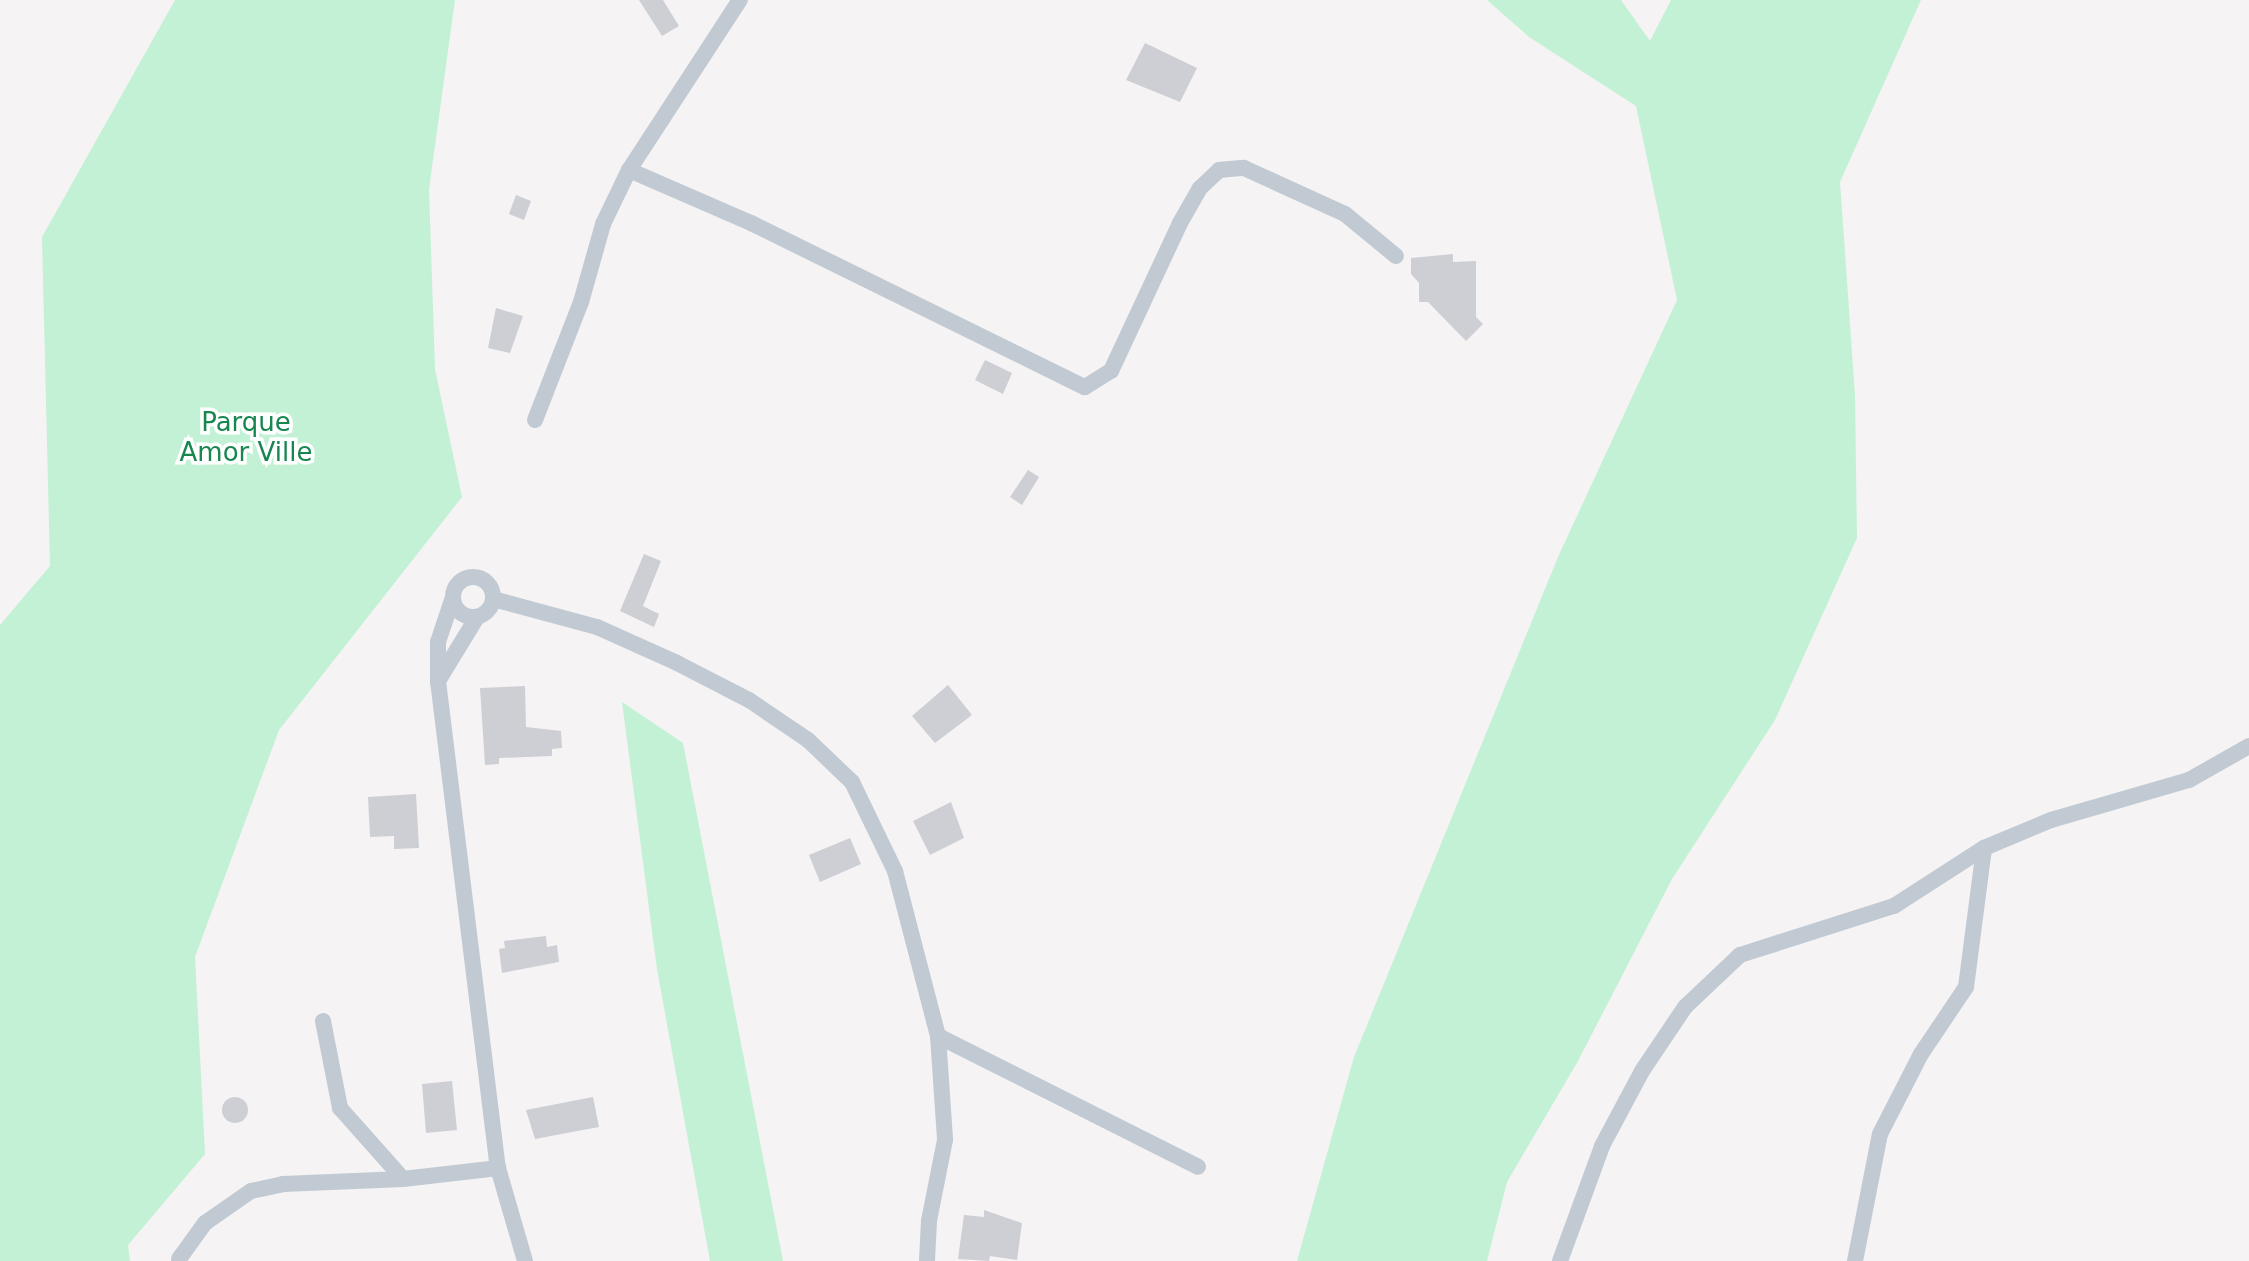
<!DOCTYPE html>
<style>
body{margin:0}
#map{position:relative;width:2249px;height:1261px;overflow:hidden;background:#f5f3f3;font-family:"DejaVu Sans",sans-serif}
div>[style]{position:absolute}
.green>*{inset:0;background:#c3f1d5}
.building>*{inset:0;background:#cdcfd5}
.round{border-radius:50%}
.street>*{height:16px;margin:-8px;padding:0 8px;transform-origin:8px;border-radius:8px;background:#c1cad2}
.street>.ring{margin:-8px;padding:0;box-sizing:content-box;background:none;border:16px solid #c1cad2;border-radius:50%}
span{translate:-50% -50%;white-space:nowrap;text-align:center;line-height:1.15;-webkit-text-stroke:7px #fff;paint-order:stroke}
.park-label{font-size:26px;color:#17864f}
</style>
<div id="map">
<div class="green">
<div style="clip-path:polygon(175px 0,455px 0,429px 189px,435px 369px,462px 497px,279px 730px,195px 957px,205px 1154px,128px 1245px,130px 1261px,0 1261px,0 625px,50px 566px,42px 237px)"></div>
<div style="clip-path:polygon(1487px 0,1621px 0,1650px 41px,1671px 0,1921px 0,1840px 182px,1855px 395px,1857px 538px,1775px 720px,1672px 879px,1578px 1061px,1507px 1182px,1487px 1261px,1297px 1261px,1354px 1057px,1558px 557px,1677px 300px,1636px 106px,1529px 37px)"></div>
<div style="clip-path:polygon(622px 702px,683px 743px,783px 1261px,710px 1261px,657px 969px)"></div>
</div>
<div class="building">
<div style="clip-path:polygon(639px 0,663px 0,679px 26px,662px 36px)"></div>
<div style="clip-path:polygon(1145px 43px,1197px 68px,1180px 102px,1126px 80px)"></div>
<div style="clip-path:polygon(516px 195px,531px 201px,524px 220px,509px 214px)"></div>
<div style="clip-path:polygon(1453px 254px,1453px 262px,1476px 261px,1476px 317px,1483px 324px,1466px 341px,1428px 302px,1419px 302px,1419px 283px,1411px 274px,1411px 258px)"></div>
<div style="clip-path:polygon(496px 308px,523px 316px,510px 353px,488px 348px)"></div>
<div style="clip-path:polygon(985px 360px,1012px 373px,1003px 394px,975px 380px)"></div>
<div style="clip-path:polygon(1028px 470px,1039px 477px,1022px 505px,1010px 497px)"></div>
<div style="clip-path:polygon(644px 554px,661px 561px,643px 606px,659px 614px,654px 627px,620px 611px)"></div>
<div style="clip-path:polygon(948px 685px,972px 715px,935px 743px,912px 716px)"></div>
<div style="clip-path:polygon(525px 686px,526px 727px,561px 731px,562px 748px,552px 749px,552px 756px,499px 758px,499px 764px,485px 765px,480px 688px)"></div>
<div style="clip-path:polygon(416px 794px,419px 848px,394px 849px,394px 836px,370px 837px,368px 797px)"></div>
<div style="clip-path:polygon(951px 802px,964px 838px,930px 855px,913px 821px)"></div>
<div style="clip-path:polygon(850px 838px,861px 864px,820px 882px,809px 855px)"></div>
<div style="clip-path:polygon(546px 936px,547px 947px,557px 945px,559px 962px,502px 973px,499px 949px,505px 948px,504px 941px)"></div>
<div style="clip-path:polygon(452px 1081px,457px 1130px,426px 1133px,422px 1084px)"></div>
<div class="round" style="left:222px;top:1097px;width:26px;height:26px"></div>
<div style="clip-path:polygon(593px 1097px,599px 1127px,535px 1139px,526px 1110px)"></div>
<div style="clip-path:polygon(984px 1210px,1022px 1223px,1017px 1260px,990px 1256px,989px 1261px,958px 1259px,964px 1215px,984px 1217px)"></div>
</div>
<div class="street">
<div style="left:629px;top:170px;width:133px;rotate:23.5deg"></div>
<div style="left:751px;top:223px;width:372px;rotate:26.2deg"></div>
<div style="left:1085px;top:387px;width:31px;rotate:-32deg"></div>
<div style="left:1111px;top:371px;width:163px;rotate:-65deg"></div>
<div style="left:1180px;top:223px;width:40px;rotate:-60.3deg"></div>
<div style="left:1200px;top:188px;width:26px;rotate:-43deg"></div>
<div style="left:1219px;top:170px;width:25px;rotate:-5deg"></div>
<div style="left:1244px;top:168px;width:111px;rotate:24.5deg"></div>
<div style="left:1345px;top:214px;width:66px;rotate:39.5deg"></div>
<div style="left:535px;top:420px;width:127px;rotate:-68.7deg"></div>
<div style="left:581px;top:302px;width:81px;rotate:-74.2deg"></div>
<div style="left:603px;top:224px;width:60px;rotate:-64.3deg"></div>
<div style="left:629px;top:170px;width:203px;rotate:-56.9deg"></div>
<div class="ring" style="left:453px;top:577px;width:24px;height:24px"></div>
<div style="left:453px;top:597px;width:47px;rotate:108.4deg"></div>
<div style="left:438px;top:642px;width:39px;rotate:90deg"></div>
<div style="left:438px;top:681px;width:491px;rotate:83deg"></div>
<div style="left:498px;top:1168px;width:97px;rotate:73.8deg"></div>
<div style="left:493px;top:599px;width:108px;rotate:15.1deg"></div>
<div style="left:597px;top:627px;width:88px;rotate:24.2deg"></div>
<div style="left:677px;top:663px;width:81px;rotate:27.2deg"></div>
<div style="left:749px;top:700px;width:71px;rotate:34.1deg"></div>
<div style="left:808px;top:740px;width:61px;rotate:43.7deg"></div>
<div style="left:852px;top:782px;width:99px;rotate:64.2deg"></div>
<div style="left:895px;top:871px;width:171px;rotate:75.4deg"></div>
<div style="left:938px;top:1036px;width:104px;rotate:86.1deg"></div>
<div style="left:945px;top:1140px;width:83px;rotate:101.2deg"></div>
<div style="left:929px;top:1221px;width:40px;rotate:92.9deg"></div>
<div style="left:438px;top:681px;width:75px;rotate:-58.6deg"></div>
<div style="left:323px;top:1021px;width:89px;rotate:78.9deg"></div>
<div style="left:340px;top:1108px;width:95px;rotate:48.4deg"></div>
<div style="left:938px;top:1036px;width:291px;rotate:26.7deg"></div>
<div style="left:179px;top:1259px;width:44px;rotate:-54.2deg"></div>
<div style="left:205px;top:1223px;width:56px;rotate:-34.8deg"></div>
<div style="left:251px;top:1191px;width:33px;rotate:-12deg"></div>
<div style="left:283px;top:1184px;width:120px;rotate:-2.4deg"></div>
<div style="left:403px;top:1179px;width:96px;rotate:-6.6deg"></div>
<div style="left:1560px;top:1261px;width:122px;rotate:-69.9deg"></div>
<div style="left:1602px;top:1146px;width:85px;rotate:-61.9deg"></div>
<div style="left:1642px;top:1071px;width:77px;rotate:-56.1deg"></div>
<div style="left:1685px;top:1007px;width:76px;rotate:-43.4deg"></div>
<div style="left:1740px;top:955px;width:162px;rotate:-17.7deg"></div>
<div style="left:1894px;top:906px;width:107px;rotate:-32.8deg"></div>
<div style="left:1984px;top:848px;width:73px;rotate:-22.7deg"></div>
<div style="left:2051px;top:820px;width:144px;rotate:-16.2deg"></div>
<div style="left:2189px;top:780px;width:69px;rotate:-29.5deg"></div>
<div style="left:1855px;top:1261px;width:129px;rotate:-78.9deg"></div>
<div style="left:1880px;top:1134px;width:90px;rotate:-62.9deg"></div>
<div style="left:1921px;top:1054px;width:81px;rotate:-56.1deg"></div>
<div style="left:1966px;top:987px;width:140px;rotate:-82.6deg"></div>
</div>
<div class="park-label">
<span style="left:246px;top:438px">Parque<br>Amor Ville</span>
</div>
</div>
